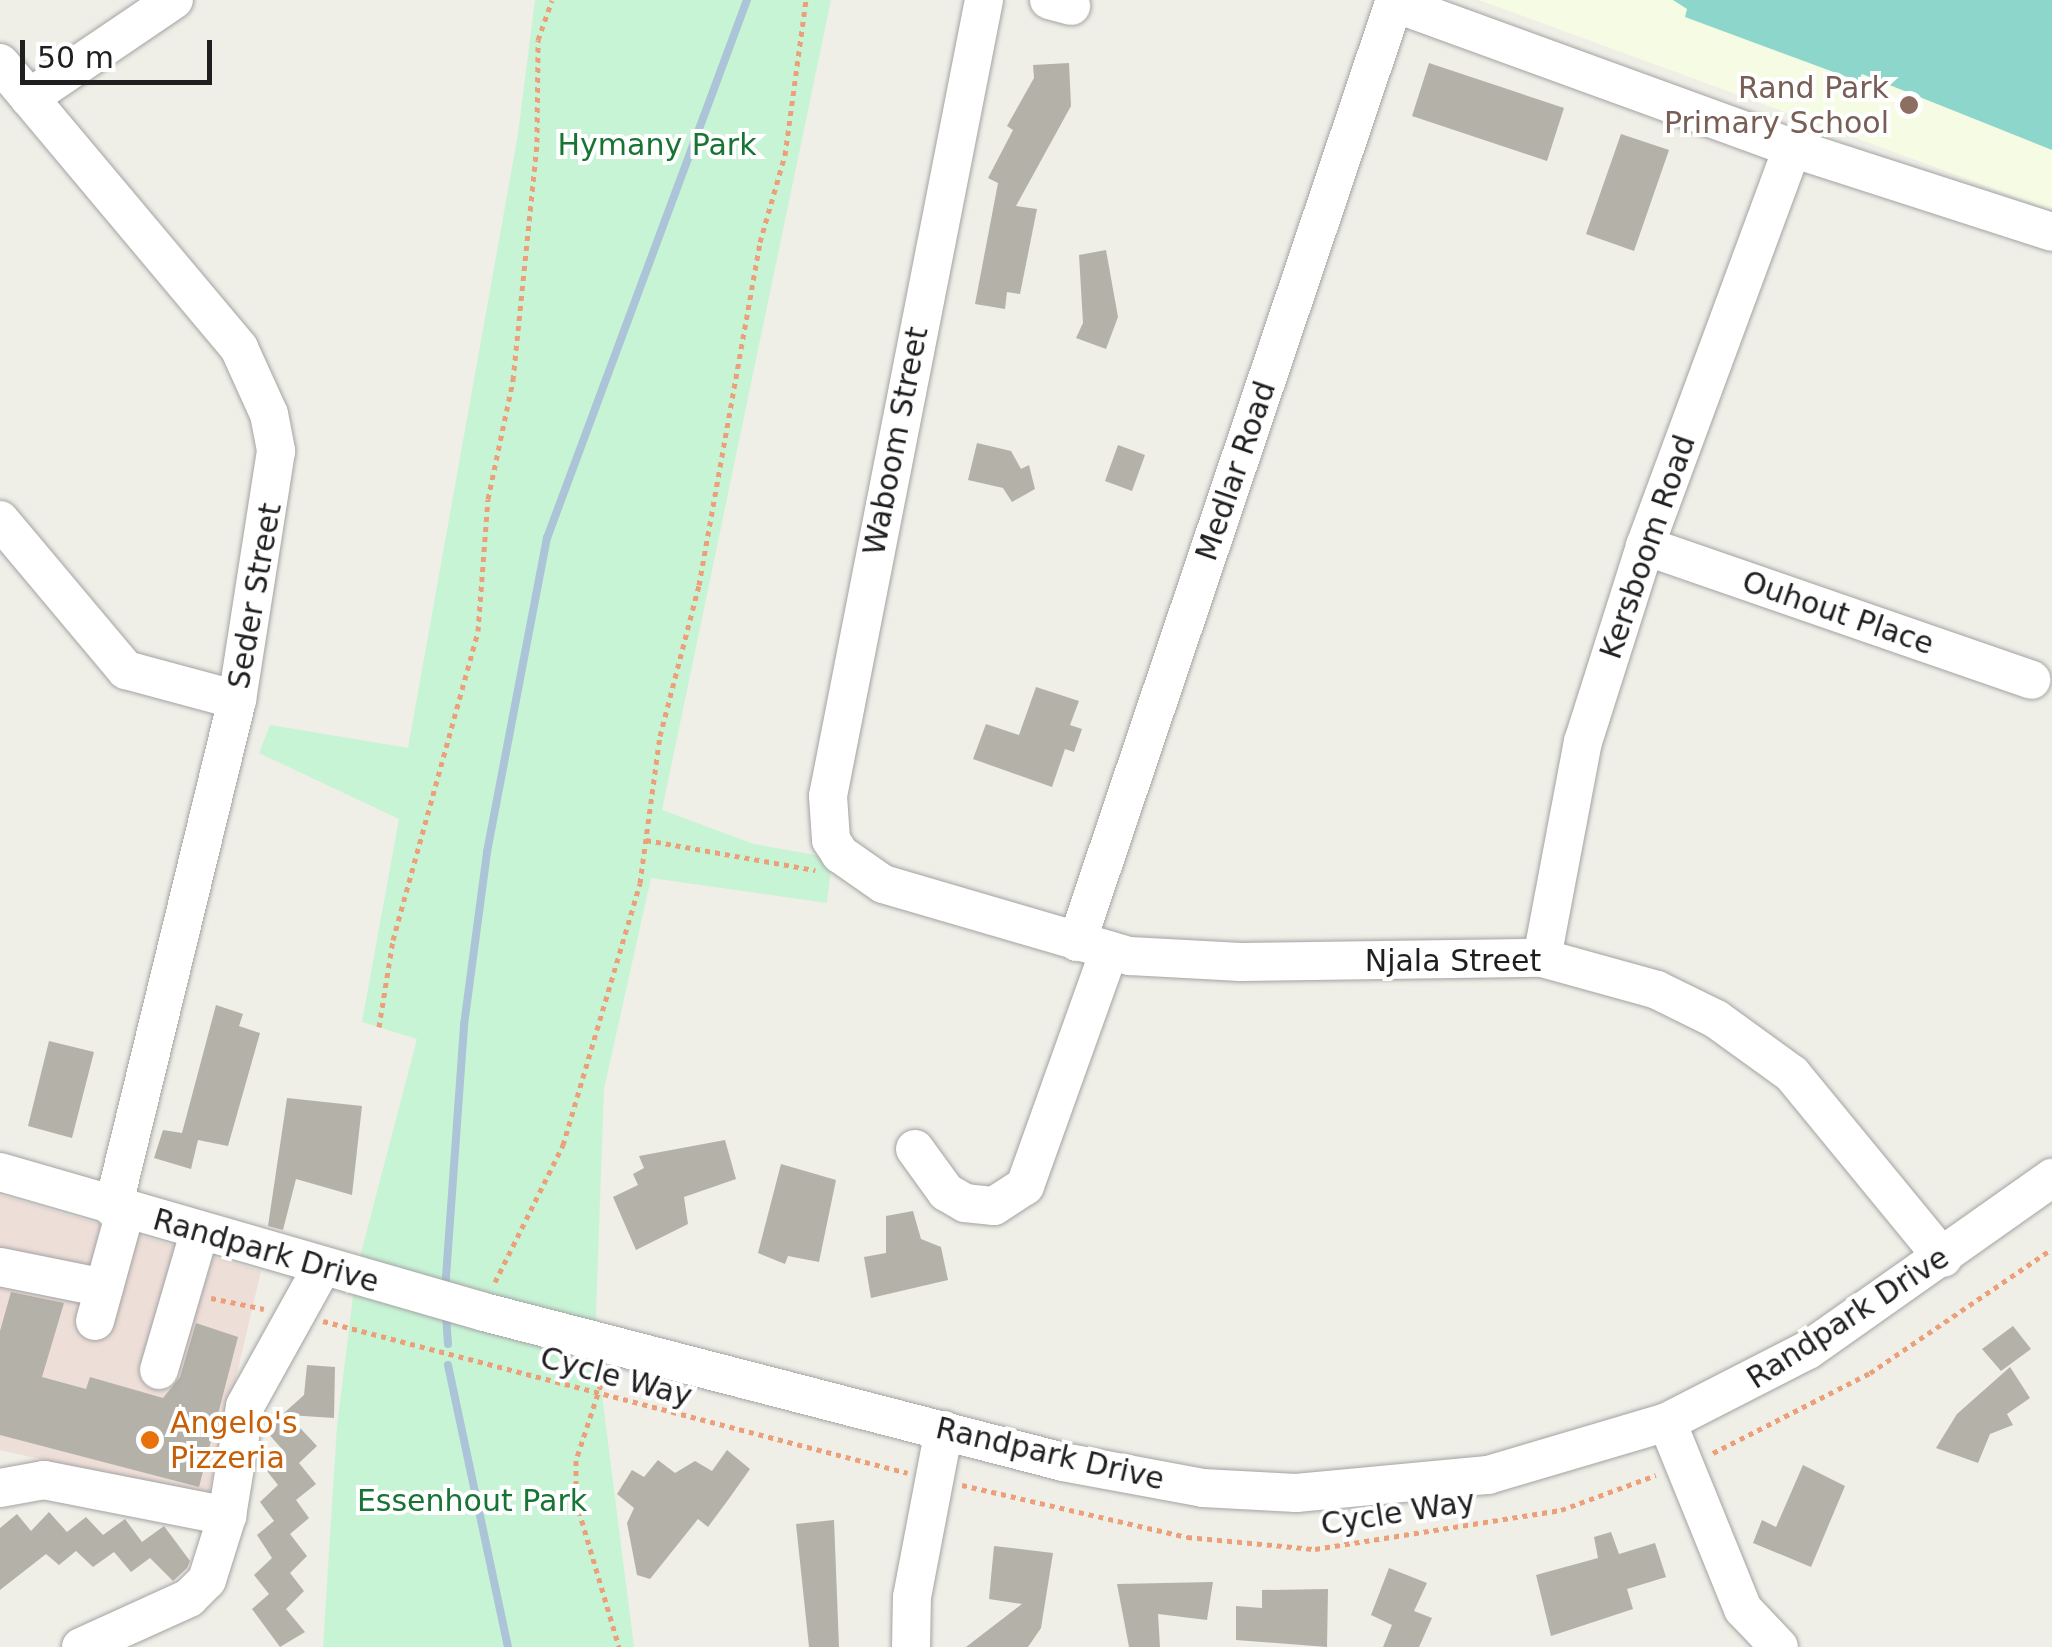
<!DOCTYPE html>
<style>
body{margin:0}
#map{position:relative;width:2052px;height:1647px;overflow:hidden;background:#efeee7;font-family:"DejaVu Sans",sans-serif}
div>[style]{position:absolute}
.commercial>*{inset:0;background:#eeded8}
.education>*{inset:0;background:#f6fce3}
.park>*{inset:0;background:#c8f4d6}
.pitch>*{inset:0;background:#8cd6cb}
.stream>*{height:8px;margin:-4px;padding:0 4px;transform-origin:4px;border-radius:4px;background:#abc4d8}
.building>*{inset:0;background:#b4b1a9}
.path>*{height:5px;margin-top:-2.5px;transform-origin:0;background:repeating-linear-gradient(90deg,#eca07a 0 5px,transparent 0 10px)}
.roads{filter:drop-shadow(0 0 2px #a3a3a3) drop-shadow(0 0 2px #a3a3a3)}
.minor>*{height:38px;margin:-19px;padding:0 19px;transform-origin:19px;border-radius:19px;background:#fff}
.dots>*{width:28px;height:28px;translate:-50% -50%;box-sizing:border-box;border:5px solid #fff;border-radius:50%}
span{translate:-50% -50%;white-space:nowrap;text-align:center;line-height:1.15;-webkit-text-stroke:8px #fff;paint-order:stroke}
.education-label{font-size:30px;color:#785e54}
.right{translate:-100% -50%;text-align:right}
.park-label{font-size:30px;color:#177434}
.street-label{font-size:30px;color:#1f1f1f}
.food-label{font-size:30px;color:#c56008}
.left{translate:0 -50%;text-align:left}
.scale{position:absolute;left:20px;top:40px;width:192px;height:45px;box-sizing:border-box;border:5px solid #1f1f1f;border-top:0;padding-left:12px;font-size:30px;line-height:35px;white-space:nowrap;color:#1f1f1f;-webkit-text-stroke:8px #fff;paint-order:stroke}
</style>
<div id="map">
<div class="commercial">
<div style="clip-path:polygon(0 1195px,261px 1271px,208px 1497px,0 1450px)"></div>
</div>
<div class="education">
<div style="clip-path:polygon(1479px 0,2052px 0,2052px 210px)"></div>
</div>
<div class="park">
<div style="clip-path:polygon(535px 0,831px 0,662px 810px,754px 844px,832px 858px,827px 903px,651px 878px,604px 1089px,595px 1340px,634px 1647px,323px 1647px,337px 1426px,356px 1272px,417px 1039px,362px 1022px,399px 819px,259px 753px,270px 725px,408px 748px,518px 134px)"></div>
</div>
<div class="pitch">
<div style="clip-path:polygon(1673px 0,2052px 0,2052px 150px,1862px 74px,1858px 81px,1685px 17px,1687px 9px)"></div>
</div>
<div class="stream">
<div style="left:445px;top:1291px;width:267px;rotate:-85.9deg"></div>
<div style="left:464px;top:1025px;width:175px;rotate:-82.4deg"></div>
<div style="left:487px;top:852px;width:320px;rotate:-79.2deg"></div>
<div style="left:547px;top:538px;width:574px;rotate:-69.61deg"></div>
<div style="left:446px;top:1315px;width:29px;rotate:86deg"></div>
<div style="left:448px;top:1365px;width:288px;rotate:78deg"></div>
</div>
<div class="building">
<div style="clip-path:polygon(1069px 63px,1071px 106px,1016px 206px,1037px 209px,1020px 294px,1007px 292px,1005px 309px,975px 304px,998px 183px,988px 178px,1013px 130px,1007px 126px,1034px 78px,1033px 65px)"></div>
<div style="clip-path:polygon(1429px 63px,1564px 108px,1547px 161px,1412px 116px)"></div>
<div style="clip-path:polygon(1621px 134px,1669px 150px,1634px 251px,1586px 234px)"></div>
<div style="clip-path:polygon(1106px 250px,1118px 317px,1106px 349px,1076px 338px,1083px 323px,1079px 255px)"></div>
<div style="clip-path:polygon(977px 443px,1011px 451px,1021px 469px,1029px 465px,1035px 489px,1012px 502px,1003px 488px,968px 480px)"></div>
<div style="clip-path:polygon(1118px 445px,1145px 455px,1132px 491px,1105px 481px)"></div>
<div style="clip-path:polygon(1036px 687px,1079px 701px,1070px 725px,1082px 729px,1074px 752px,1065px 749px,1052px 787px,973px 759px,986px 724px,1019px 735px)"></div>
<div style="clip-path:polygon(216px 1005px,243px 1014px,239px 1026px,260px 1033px,228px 1146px,198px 1140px,191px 1169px,154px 1158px,163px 1130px,182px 1133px)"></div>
<div style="clip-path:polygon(49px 1041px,94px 1052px,72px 1138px,28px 1126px)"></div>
<div style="clip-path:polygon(287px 1098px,362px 1106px,352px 1195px,296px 1179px,283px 1230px,268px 1226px)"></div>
<div style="clip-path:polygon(725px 1140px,736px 1179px,684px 1197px,688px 1224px,636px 1250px,613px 1197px,638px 1185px,633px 1174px,644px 1168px,639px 1156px)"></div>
<div style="clip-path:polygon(781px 1164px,836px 1180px,819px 1262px,788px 1256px,785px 1264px,758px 1253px)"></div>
<div style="clip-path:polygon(913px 1211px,921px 1239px,941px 1247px,948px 1280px,871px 1298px,864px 1257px,886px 1253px,886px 1216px)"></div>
<div style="clip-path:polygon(11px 1292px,64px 1303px,42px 1377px,86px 1389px,90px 1377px,163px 1398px,180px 1377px,196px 1323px,238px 1337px,199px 1487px,0 1435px,0 1331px)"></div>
<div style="clip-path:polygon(2013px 1326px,2031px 1349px,2001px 1371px,1982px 1349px)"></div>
<div style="clip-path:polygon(307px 1365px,335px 1367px,334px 1418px,288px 1415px,317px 1446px,299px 1463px,316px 1484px,296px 1500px,309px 1518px,290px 1534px,307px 1556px,290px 1573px,304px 1591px,286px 1609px,305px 1632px,280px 1647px,252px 1609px,269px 1594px,254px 1575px,272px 1558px,257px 1535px,274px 1521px,260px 1502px,278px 1485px,263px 1466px,282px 1449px,265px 1430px,304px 1395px)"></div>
<div style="clip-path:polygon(2010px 1367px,2030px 1398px,2007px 1414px,2013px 1425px,1990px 1434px,1978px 1463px,1936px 1448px,1957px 1414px)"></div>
<div style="clip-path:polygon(727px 1450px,750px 1469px,728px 1500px,708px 1527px,698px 1519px,650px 1579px,637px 1575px,627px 1523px,634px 1508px,617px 1494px,632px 1470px,644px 1477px,658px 1460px,675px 1473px,695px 1461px,712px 1471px)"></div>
<div style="clip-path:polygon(1803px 1465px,1845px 1486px,1811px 1567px,1753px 1543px,1762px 1520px,1776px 1527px)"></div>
<div style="clip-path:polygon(49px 1512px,67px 1532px,86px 1517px,103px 1535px,125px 1519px,142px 1542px,164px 1526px,190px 1561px,187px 1568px,173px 1581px,150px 1558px,131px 1572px,114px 1552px,93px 1567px,76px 1551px,59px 1565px,46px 1554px,0 1590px,0 1528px,17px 1514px,31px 1531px)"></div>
<div style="clip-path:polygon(834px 1520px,839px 1647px,809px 1647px,796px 1524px)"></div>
<div style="clip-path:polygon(1611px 1532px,1619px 1554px,1655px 1543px,1666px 1577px,1627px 1589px,1633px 1609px,1551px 1636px,1536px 1575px,1598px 1558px,1594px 1537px)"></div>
<div style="clip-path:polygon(994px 1546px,1053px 1553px,1041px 1628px,1028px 1647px,966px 1647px,1022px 1604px,989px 1599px)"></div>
<div style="clip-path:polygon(1389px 1568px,1427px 1583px,1414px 1611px,1432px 1618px,1419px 1647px,1383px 1647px,1392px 1625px,1371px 1615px)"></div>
<div style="clip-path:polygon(1213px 1582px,1207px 1620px,1158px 1614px,1160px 1647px,1129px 1647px,1117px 1584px)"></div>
<div style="clip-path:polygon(1328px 1589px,1327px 1647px,1236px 1640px,1236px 1606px,1262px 1608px,1262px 1590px)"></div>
</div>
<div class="path">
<div style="left:646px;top:840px;width:172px;rotate:10.1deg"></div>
<div style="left:379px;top:1027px;width:88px;rotate:-80.9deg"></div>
<div style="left:393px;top:940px;width:320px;rotate:-74.6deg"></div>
<div style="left:478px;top:631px;width:132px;rotate:-85.7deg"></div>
<div style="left:488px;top:499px;width:122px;rotate:-78.1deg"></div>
<div style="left:513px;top:380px;width:239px;rotate:-84.2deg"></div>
<div style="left:537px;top:142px;width:102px;rotate:-89.4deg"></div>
<div style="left:538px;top:40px;width:42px;rotate:-70.7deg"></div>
<div style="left:495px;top:1282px;width:153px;rotate:-63.6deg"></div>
<div style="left:563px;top:1145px;width:273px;rotate:-73.6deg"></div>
<div style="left:640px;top:883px;width:148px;rotate:-82.3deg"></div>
<div style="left:660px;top:736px;width:156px;rotate:-75.5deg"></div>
<div style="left:699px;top:585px;width:348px;rotate:-79.9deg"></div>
<div style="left:760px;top:242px;width:91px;rotate:-74deg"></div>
<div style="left:785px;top:155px;width:156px;rotate:-82.3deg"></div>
<div style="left:211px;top:1298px;width:54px;rotate:11.7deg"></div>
<div style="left:323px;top:1321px;width:604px;rotate:14.57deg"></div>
<div style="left:604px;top:1375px;width:89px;rotate:108.2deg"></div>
<div style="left:576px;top:1460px;width:41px;rotate:90deg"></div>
<div style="left:576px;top:1501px;width:152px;rotate:73.6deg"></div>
<div style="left:1713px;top:1453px;width:176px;rotate:-27deg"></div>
<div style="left:1870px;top:1373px;width:220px;rotate:-34.3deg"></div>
<div style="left:962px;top:1485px;width:231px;rotate:13deg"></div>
<div style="left:1187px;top:1537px;width:129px;rotate:5.4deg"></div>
<div style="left:1315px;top:1549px;width:249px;rotate:-9deg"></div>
<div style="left:1561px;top:1510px;width:101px;rotate:-20.2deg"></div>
</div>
<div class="roads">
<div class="minor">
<div style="left:984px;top:0;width:811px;rotate:101.09deg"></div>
<div style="left:828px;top:796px;width:44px;rotate:86.1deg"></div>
<div style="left:831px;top:840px;width:17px;rotate:57deg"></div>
<div style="left:840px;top:854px;width:52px;rotate:34.9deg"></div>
<div style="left:883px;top:884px;width:257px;rotate:16.3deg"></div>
<div style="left:1130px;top:956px;width:111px;rotate:3.1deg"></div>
<div style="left:1241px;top:962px;width:301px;rotate:-0.8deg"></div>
<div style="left:1542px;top:958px;width:119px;rotate:15.5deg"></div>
<div style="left:1657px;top:990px;width:66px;rotate:26.2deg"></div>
<div style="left:1716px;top:1019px;width:94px;rotate:35.9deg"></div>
<div style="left:1792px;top:1074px;width:238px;rotate:50.6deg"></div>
<div style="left:1049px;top:0;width:23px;rotate:15deg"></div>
<div style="left:1394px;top:3px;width:424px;rotate:20deg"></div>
<div style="left:1792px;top:148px;width:273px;rotate:17.9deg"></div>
<div style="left:0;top:63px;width:372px;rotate:50deg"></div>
<div style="left:239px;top:348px;width:72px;rotate:65.6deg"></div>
<div style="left:269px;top:414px;width:38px;rotate:79deg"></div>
<div style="left:276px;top:451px;width:252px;rotate:98.9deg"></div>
<div style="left:237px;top:700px;width:523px;rotate:103.72deg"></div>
<div style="left:29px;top:98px;width:175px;rotate:-34.1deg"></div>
<div style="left:0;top:520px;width:196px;rotate:50deg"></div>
<div style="left:126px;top:670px;width:115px;rotate:15.1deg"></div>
<div style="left:1645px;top:546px;width:409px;rotate:19.1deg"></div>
<div style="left:1077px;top:942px;width:994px;rotate:-71.35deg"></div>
<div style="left:1542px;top:958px;width:220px;rotate:-79.3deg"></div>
<div style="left:1583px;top:742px;width:206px;rotate:-72.4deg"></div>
<div style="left:1645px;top:546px;width:424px;rotate:-69.7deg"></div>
<div style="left:915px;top:1149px;width:53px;rotate:54.2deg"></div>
<div style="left:946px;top:1192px;width:22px;rotate:30deg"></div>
<div style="left:965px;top:1203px;width:29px;rotate:6deg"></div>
<div style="left:994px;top:1206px;width:37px;rotate:-33deg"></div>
<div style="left:1025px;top:1186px;width:250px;rotate:-70.3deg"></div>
<div style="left:0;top:1172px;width:504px;rotate:16.13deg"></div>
<div style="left:484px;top:1312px;width:598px;rotate:14.52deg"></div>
<div style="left:1063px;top:1462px;width:142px;rotate:10.5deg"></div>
<div style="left:1203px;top:1488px;width:93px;rotate:3.1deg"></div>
<div style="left:1296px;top:1493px;width:193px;rotate:-5.4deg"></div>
<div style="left:1488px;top:1475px;width:187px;rotate:-16.5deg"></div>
<div style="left:1667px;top:1422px;width:158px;rotate:-27.1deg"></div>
<div style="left:1808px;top:1350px;width:299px;rotate:-35.2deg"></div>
<div style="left:0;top:1267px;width:106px;rotate:11.4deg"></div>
<div style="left:95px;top:1321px;width:113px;rotate:-74.6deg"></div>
<div style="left:159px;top:1370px;width:143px;rotate:-73.7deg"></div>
<div style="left:1667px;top:1422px;width:202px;rotate:67.9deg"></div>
<div style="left:1743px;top:1609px;width:52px;rotate:46.5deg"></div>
<div style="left:0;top:1488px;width:45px;rotate:-10.3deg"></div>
<div style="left:44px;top:1480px;width:187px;rotate:11.1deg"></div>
<div style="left:81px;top:1647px;width:119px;rotate:-24.4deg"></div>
<div style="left:189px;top:1598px;width:25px;rotate:-45deg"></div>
<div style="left:207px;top:1580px;width:67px;rotate:-72.6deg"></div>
<div style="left:227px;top:1516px;width:111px;rotate:-80.7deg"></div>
<div style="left:245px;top:1406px;width:159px;rotate:-61deg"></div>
<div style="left:911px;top:1647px;width:50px;rotate:-88.9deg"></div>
<div style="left:912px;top:1597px;width:170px;rotate:-79.2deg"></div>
</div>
</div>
<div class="dots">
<div style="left:1909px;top:105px;background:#8d6e63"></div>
<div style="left:150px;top:1440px;background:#e8710a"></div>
</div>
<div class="education-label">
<span class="right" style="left:1889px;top:105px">Rand Park<br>Primary School</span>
</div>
<div class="park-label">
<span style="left:657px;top:145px">Hymany Park</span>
<span style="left:472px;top:1501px">Essenhout Park</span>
</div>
<div class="street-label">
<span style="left:896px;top:441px;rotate:-79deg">Waboom Street</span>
<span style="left:1236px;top:471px;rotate:-71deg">Medlar Road</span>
<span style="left:1648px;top:547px;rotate:-71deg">Kersboom Road</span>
<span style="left:255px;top:596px;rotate:-80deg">Seder Street</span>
<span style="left:1838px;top:613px;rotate:19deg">Ouhout Place</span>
<span style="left:1453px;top:961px">Njala Street</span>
<span style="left:266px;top:1251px;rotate:16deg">Randpark Drive</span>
<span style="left:1848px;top:1318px;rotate:-33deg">Randpark Drive</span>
<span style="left:616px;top:1377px;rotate:15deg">Cycle Way</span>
<span style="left:1050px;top:1454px;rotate:13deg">Randpark Drive</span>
<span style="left:1398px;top:1513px;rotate:-9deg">Cycle Way</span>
</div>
<div class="food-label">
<span class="left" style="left:170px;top:1440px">Angelo's<br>Pizzeria</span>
</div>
<div class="scale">50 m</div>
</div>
